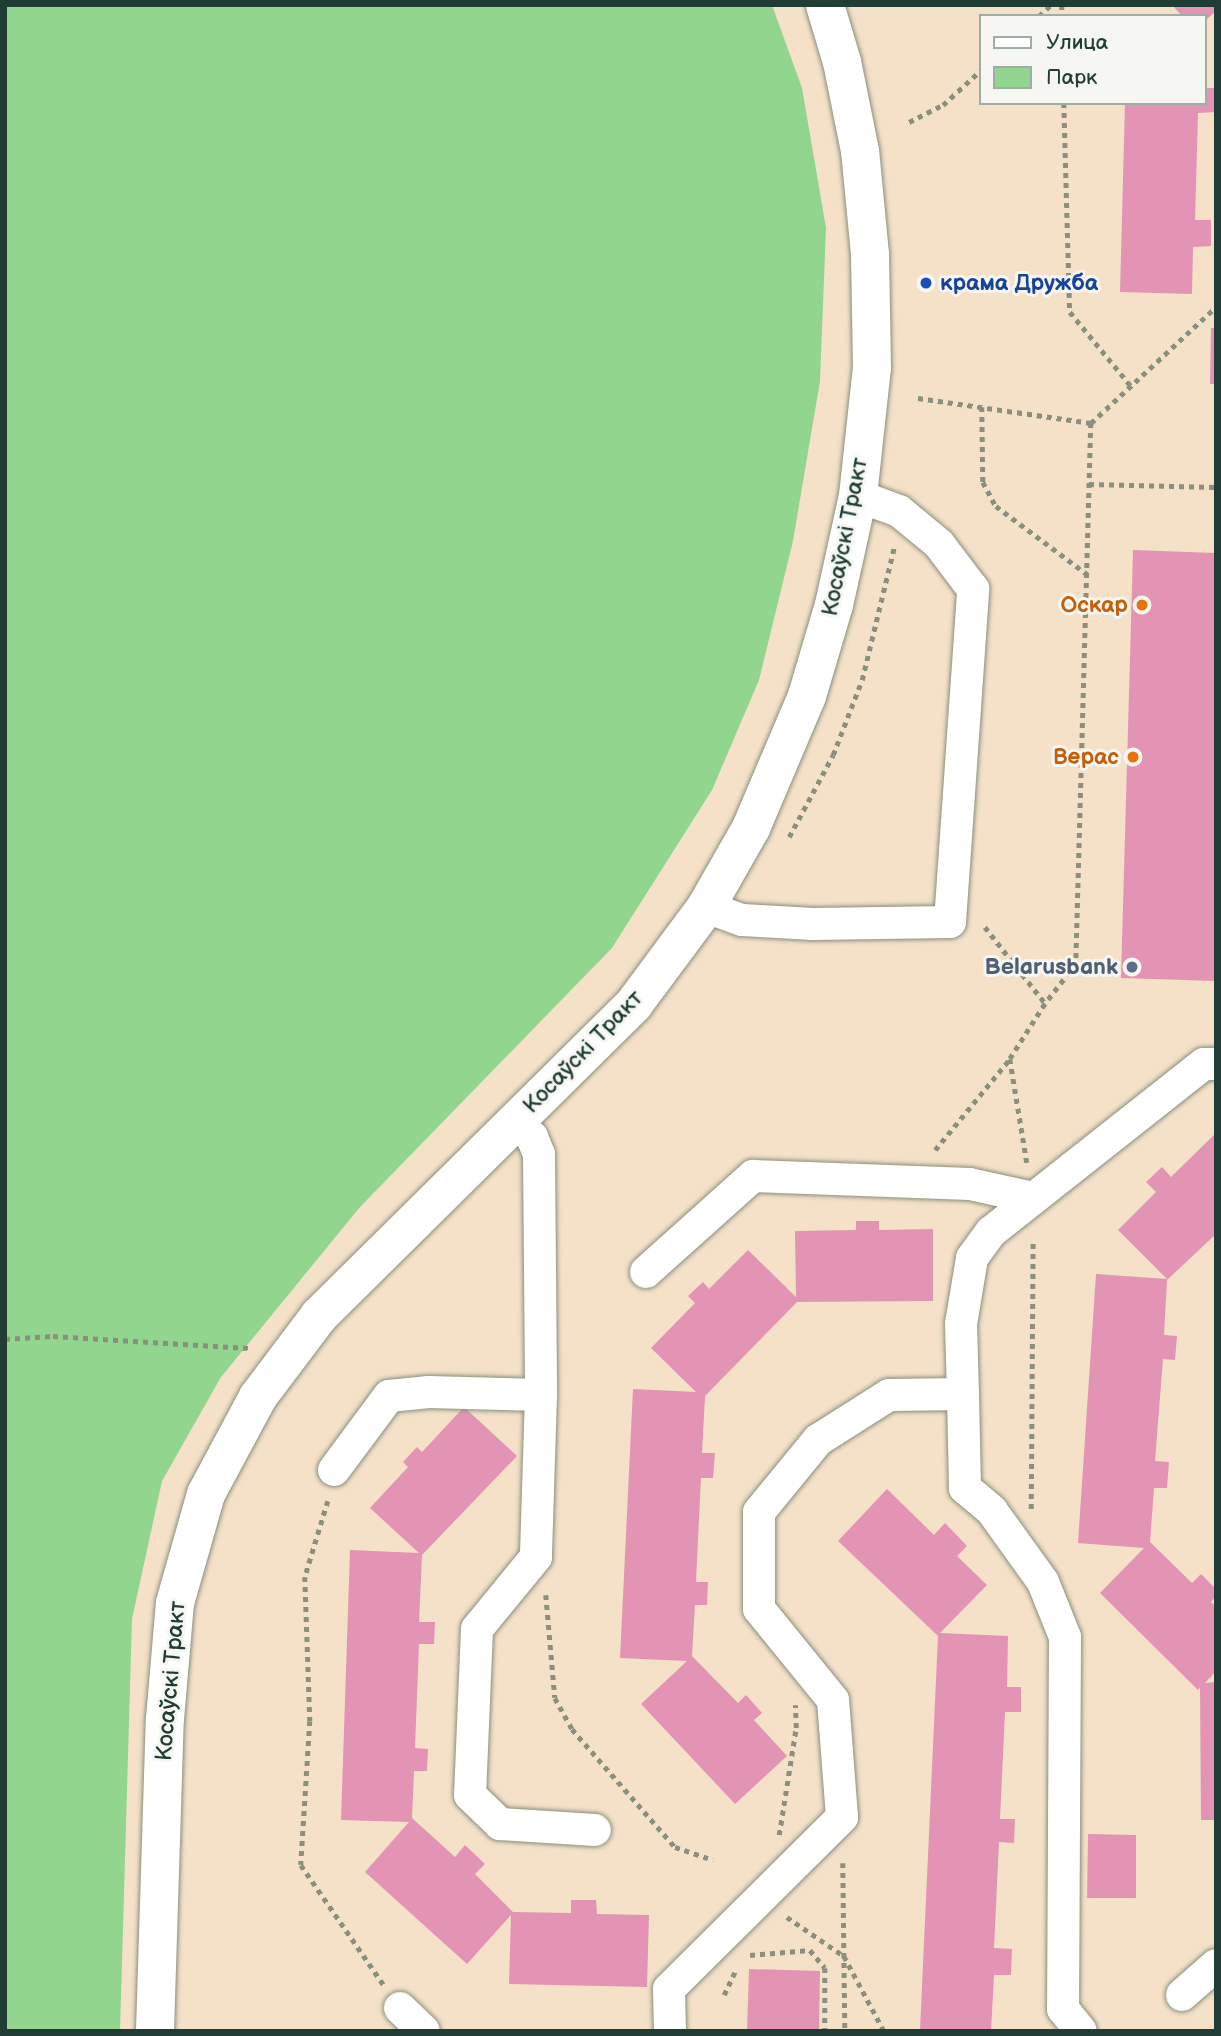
<!DOCTYPE html>
<meta charset="utf-8">
<style>
body{margin:0}
#map{position:relative;width:1221px;height:2036px;overflow:hidden;background:#f4e1c8;font-family:"Balsamiq Sans",sans-serif}
div>[style]{position:absolute}
.green>*{inset:0;background:#91d58e}
.building>*{inset:0;background:#e394b4}
.path>*{height:4.5px;margin-top:-2.25px;transform-origin:0;background:repeating-linear-gradient(90deg,#8a8f7e 0 5px,transparent 0 10px)}
.roads{filter:drop-shadow(0 0 2px #8a8f7e) drop-shadow(0 0 2px #8a8f7e)}
.minor>*{height:32px;margin:-16px;padding:0 16px;transform-origin:16px;border-radius:16px;background:#fff}
.major>*{height:38px;margin:-19px;padding:0 19px;transform-origin:19px;border-radius:19px;background:#fff}
.dots>*{width:19px;height:19px;translate:-50% -50%;box-sizing:border-box;border:4px solid #f6f6f2;border-radius:50%}
span{translate:-50% -50%;white-space:nowrap;text-align:center;line-height:1.15;-webkit-text-stroke:6px #f6f6f2;paint-order:stroke}
.transit-label{font-size:23px;color:#164399;font-weight:700}
.left{translate:0 -50%;text-align:left}
.street-label{font-size:23px;color:#1f3d34}
.food-label{font-size:23px;color:#c56008;font-weight:700}
.right{translate:-100% -50%;text-align:right}
.service-label{font-size:23px;color:#4e5e75;font-weight:700}
.frame{position:absolute;inset:0;border:7px solid #1f3d34;pointer-events:none}
.legend{position:absolute;left:979px;top:14px;width:228px;height:91px;box-sizing:border-box;background:#f6f6f2;border:2px solid #a0aca6;margin:0;padding:9px 12px;list-style:none;font-size:21px;color:#1f3d34}
.legend li{display:flex;align-items:center;gap:14px;height:35px}
.legend b{width:35px;border:2px solid #a0aca6}
</style>
<div id="map">
<div class="green">
<div style="clip-path:polygon(5px 5px,772px 5px,802px 88px,826px 228px,820px 381px,793px 541px,759px 680px,712px 790px,612px 948px,360px 1207px,221px 1377px,162px 1481px,132px 1619px,120px 2031px,5px 2031px)"></div>
</div>
<div class="building">
<div style="clip-path:polygon(1172px 5px,1216px 5px,1216px 11px,1205px 21px,1205px 16px,1182px 16px)"></div>
<div style="clip-path:polygon(1205px 88px,1216px 88px,1216px 112px,1198px 113px,1195px 220px,1211px 220px,1211px 246px,1193px 247px,1192px 294px,1120px 292px,1125px 103px,1205px 103px)"></div>
<div style="clip-path:polygon(1211px 328px,1216px 328px,1216px 384px,1210px 384px)"></div>
<div style="clip-path:polygon(1133px 550px,1216px 553px,1216px 981px,1121px 978px)"></div>
<div style="clip-path:polygon(1216px 1133px,1216px 1234px,1167px 1280px,1164px 1335px,1177px 1336px,1175px 1360px,1163px 1359px,1155px 1461px,1169px 1462px,1167px 1488px,1154px 1488px,1150px 1542px,1192px 1583px,1201px 1574px,1216px 1589px,1216px 1596px,1211px 1602px,1216px 1607px,1216px 1671px,1205px 1683px,1216px 1682px,1216px 1820px,1201px 1820px,1200px 1687px,1198px 1690px,1100px 1593px,1144px 1548px,1078px 1543px,1096px 1274px,1167px 1279px,1118px 1230px,1156px 1192px,1146px 1182px,1162px 1167px,1171px 1177px)"></div>
<div style="clip-path:polygon(856px 1221px,879px 1221px,879px 1230px,933px 1229px,933px 1301px,797px 1302px,705px 1396px,702px 1453px,715px 1453px,713px 1478px,701px 1478px,696px 1582px,708px 1582px,707px 1605px,695px 1605px,692px 1656px,738px 1703px,746px 1695px,762px 1713px,754px 1720px,787px 1756px,735px 1804px,641px 1704px,687px 1661px,620px 1658px,633px 1389px,696px 1392px,651px 1348px,695px 1303px,688px 1296px,703px 1282px,709px 1289px,748px 1250px,796px 1297px,795px 1231px,856px 1230px)"></div>
<div style="clip-path:polygon(464px 1407px,517px 1456px,422px 1555px,419px 1622px,435px 1622px,434px 1644px,419px 1644px,415px 1748px,428px 1749px,427px 1771px,414px 1771px,412px 1818px,455px 1857px,465px 1845px,485px 1864px,475px 1874px,513px 1912px,571px 1913px,571px 1900px,596px 1900px,597px 1914px,649px 1915px,647px 1987px,509px 1984px,511px 1915px,467px 1964px,365px 1872px,409px 1822px,341px 1820px,350px 1550px,419px 1553px,370px 1508px,408px 1467px,403px 1462px,417px 1447px,422px 1452px)"></div>
<div style="clip-path:polygon(887px 1489px,934px 1535px,945px 1523px,967px 1546px,957px 1556px,987px 1585px,940px 1633px,1008px 1636px,1007px 1687px,1021px 1687px,1021px 1712px,1005px 1712px,1000px 1819px,1015px 1819px,1014px 1843px,999px 1842px,994px 1948px,1012px 1949px,1011px 1975px,994px 1975px,991px 2031px,920px 2030px,938px 1636px,838px 1541px)"></div>
<div style="clip-path:polygon(1088px 1834px,1136px 1835px,1136px 1898px,1087px 1898px)"></div>
<div style="clip-path:polygon(749px 1969px,820px 1971px,819px 2031px,747px 2031px)"></div>
</div>
<div class="path">
<div style="left:1062px;top:5px;width:11px;rotate:90deg"></div>
<div style="left:1039px;top:16px;width:16px;rotate:-43deg"></div>
<div style="left:1064px;top:103px;width:209px;rotate:88.4deg"></div>
<div style="left:1070px;top:312px;width:96px;rotate:50.5deg"></div>
<div style="left:909px;top:122px;width:38px;rotate:-27deg"></div>
<div style="left:943px;top:105px;width:52px;rotate:-42.6deg"></div>
<div style="left:918px;top:398px;width:175px;rotate:8.2deg"></div>
<div style="left:1091px;top:423px;width:541px;rotate:91.59deg"></div>
<div style="left:1076px;top:964px;width:51px;rotate:127.8deg"></div>
<div style="left:1045px;top:1004px;width:65px;rotate:122.5deg"></div>
<div style="left:1010px;top:1059px;width:105px;rotate:80.7deg"></div>
<div style="left:982px;top:407px;width:75px;rotate:89.2deg"></div>
<div style="left:983px;top:482px;width:27px;rotate:62deg"></div>
<div style="left:996px;top:506px;width:114px;rotate:36.8deg"></div>
<div style="left:1091px;top:423px;width:171px;rotate:-42.9deg"></div>
<div style="left:1089px;top:484px;width:127px;rotate:1.4deg"></div>
<div style="left:789px;top:837px;width:93px;rotate:-61.8deg"></div>
<div style="left:833px;top:755px;width:80px;rotate:-68.9deg"></div>
<div style="left:862px;top:680px;width:136px;rotate:-76.4deg"></div>
<div style="left:985px;top:927px;width:97px;rotate:51.7deg"></div>
<div style="left:935px;top:1150px;width:117px;rotate:-50.6deg"></div>
<div style="left:5px;top:1339px;width:48px;rotate:-3.6deg"></div>
<div style="left:53px;top:1336px;width:199px;rotate:3.5deg"></div>
<div style="left:328px;top:1501px;width:79px;rotate:106.8deg"></div>
<div style="left:305px;top:1577px;width:144px;rotate:88deg"></div>
<div style="left:310px;top:1721px;width:144px;rotate:93.6deg"></div>
<div style="left:301px;top:1865px;width:145px;rotate:55.4deg"></div>
<div style="left:1031px;top:1509px;width:268px;rotate:-89.6deg"></div>
<div style="left:546px;top:1595px;width:103px;rotate:85deg"></div>
<div style="left:555px;top:1698px;width:35px;rotate:61deg"></div>
<div style="left:572px;top:1729px;width:157px;rotate:48.9deg"></div>
<div style="left:675px;top:1847px;width:40px;rotate:18.9deg"></div>
<div style="left:779px;top:1835px;width:108px;rotate:-81deg"></div>
<div style="left:796px;top:1728px;width:23px;rotate:-92deg"></div>
<div style="left:843px;top:1863px;width:168px;rotate:89.3deg"></div>
<div style="left:787px;top:1917px;width:69px;rotate:34.4deg"></div>
<div style="left:844px;top:1956px;width:85px;rotate:61.9deg"></div>
<div style="left:750px;top:1955px;width:60px;rotate:-4.8deg"></div>
<div style="left:810px;top:1950px;width:23px;rotate:50deg"></div>
<div style="left:825px;top:1968px;width:63px;rotate:90deg"></div>
<div style="left:724px;top:1995px;width:29px;rotate:-65deg"></div>
</div>
<div class="roads">
<div class="minor">
<div style="left:706px;top:907px;width:38px;rotate:20deg"></div>
<div style="left:742px;top:920px;width:71px;rotate:3.2deg"></div>
<div style="left:813px;top:924px;width:137px;rotate:-0.8deg"></div>
<div style="left:950px;top:922px;width:334px;rotate:-86deg"></div>
<div style="left:973px;top:589px;width:56px;rotate:-127.1deg"></div>
<div style="left:939px;top:544px;width:52px;rotate:-140.5deg"></div>
<div style="left:899px;top:511px;width:44px;rotate:-159.9deg"></div>
<div style="left:514px;top:1123px;width:23px;rotate:38deg"></div>
<div style="left:532px;top:1137px;width:18px;rotate:68deg"></div>
<div style="left:539px;top:1154px;width:241px;rotate:89.5deg"></div>
<div style="left:541px;top:1395px;width:162px;rotate:91.8deg"></div>
<div style="left:536px;top:1557px;width:93px;rotate:129.3deg"></div>
<div style="left:477px;top:1629px;width:166px;rotate:92.4deg"></div>
<div style="left:470px;top:1795px;width:42px;rotate:44deg"></div>
<div style="left:500px;top:1824px;width:95px;rotate:3.6deg"></div>
<div style="left:646px;top:1272px;width:144px;rotate:-41.9deg"></div>
<div style="left:753px;top:1176px;width:217px;rotate:2.1deg"></div>
<div style="left:970px;top:1184px;width:65px;rotate:12.5deg"></div>
<div style="left:963px;top:1394px;width:94px;rotate:88.8deg"></div>
<div style="left:965px;top:1488px;width:35px;rotate:40deg"></div>
<div style="left:992px;top:1511px;width:87px;rotate:54.3deg"></div>
<div style="left:1043px;top:1582px;width:59px;rotate:68.2deg"></div>
<div style="left:1065px;top:1637px;width:372px;rotate:90.3deg"></div>
<div style="left:1063px;top:2009px;width:28px;rotate:51deg"></div>
<div style="left:334px;top:1470px;width:92px;rotate:-53.4deg"></div>
<div style="left:389px;top:1396px;width:40px;rotate:-5.7deg"></div>
<div style="left:429px;top:1392px;width:112px;rotate:1.5deg"></div>
<div style="left:1182px;top:1995px;width:45px;rotate:-41.4deg"></div>
<div style="left:400px;top:2008px;width:33px;rotate:44deg"></div>
<div style="left:670px;top:2031px;width:42px;rotate:-91.4deg"></div>
<div style="left:669px;top:1989px;width:244px;rotate:-44.8deg"></div>
<div style="left:842px;top:1817px;width:117px;rotate:-94.4deg"></div>
<div style="left:833px;top:1700px;width:117px;rotate:-129.1deg"></div>
<div style="left:759px;top:1609px;width:97px;rotate:-90deg"></div>
<div style="left:759px;top:1512px;width:93px;rotate:-50.7deg"></div>
<div style="left:818px;top:1440px;width:84px;rotate:-32.4deg"></div>
<div style="left:889px;top:1395px;width:74px;rotate:-0.8deg"></div>
<div style="left:963px;top:1394px;width:70px;rotate:-91.6deg"></div>
<div style="left:961px;top:1324px;width:67px;rotate:-80.5deg"></div>
<div style="left:972px;top:1258px;width:32px;rotate:-54deg"></div>
<div style="left:991px;top:1232px;width:271px;rotate:-38.3deg"></div>
<div style="left:1204px;top:1064px;width:12px"></div>
</div>
<div class="major">
<div style="left:155px;top:2031px;width:312px;rotate:-88.2deg"></div>
<div style="left:165px;top:1719px;width:116px;rotate:-85.1deg"></div>
<div style="left:175px;top:1603px;width:113px;rotate:-74.1deg"></div>
<div style="left:206px;top:1494px;width:110px;rotate:-61.8deg"></div>
<div style="left:258px;top:1397px;width:101px;rotate:-53deg"></div>
<div style="left:319px;top:1316px;width:443px;rotate:-44.7deg"></div>
<div style="left:634px;top:1004px;width:121px;rotate:-53.4deg"></div>
<div style="left:706px;top:907px;width:91px;rotate:-60.3deg"></div>
<div style="left:751px;top:828px;width:143px;rotate:-67deg"></div>
<div style="left:807px;top:696px;width:95px;rotate:-73.5deg"></div>
<div style="left:834px;top:605px;width:112px;rotate:-77.6deg"></div>
<div style="left:858px;top:496px;width:129px;rotate:-83.8deg"></div>
<div style="left:872px;top:368px;width:114px;rotate:-91deg"></div>
<div style="left:870px;top:254px;width:103px;rotate:-95.5deg"></div>
<div style="left:860px;top:151px;width:91px;rotate:-101.4deg"></div>
<div style="left:842px;top:62px;width:59px;rotate:-106.6deg"></div>
</div>
</div>
<div class="dots">
<div style="left:926px;top:283px;background:#1a4fb4"></div>
<div style="left:1142px;top:605px;background:#e8710a"></div>
<div style="left:1133px;top:757px;background:#e8710a"></div>
<div style="left:1132px;top:967px;background:#5c6f8a"></div>
</div>
<div class="transit-label">
<span class="left" style="left:940px;top:283px">крама Дружба</span>
</div>
<div class="street-label">
<span style="left:845px;top:537px;rotate:-79deg">Косаўскі Тракт</span>
<span style="left:583px;top:1052px;rotate:-46deg">Косаўскі Тракт</span>
<span style="left:171px;top:1681px;rotate:-85deg">Косаўскі Тракт</span>
</div>
<div class="food-label">
<span class="right" style="left:1128px;top:605px">Оскар</span>
<span class="right" style="left:1119px;top:757px">Верас</span>
</div>
<div class="service-label">
<span class="right" style="left:1118px;top:967px">Belarusbank</span>
</div>
<div class="frame"></div>
<ul class="legend">
<li><b style="height:9px;background:#fff"></b>Улица</li>
<li><b style="height:19px;background:#91d58e"></b>Парк</li>
</ul>
</div>
